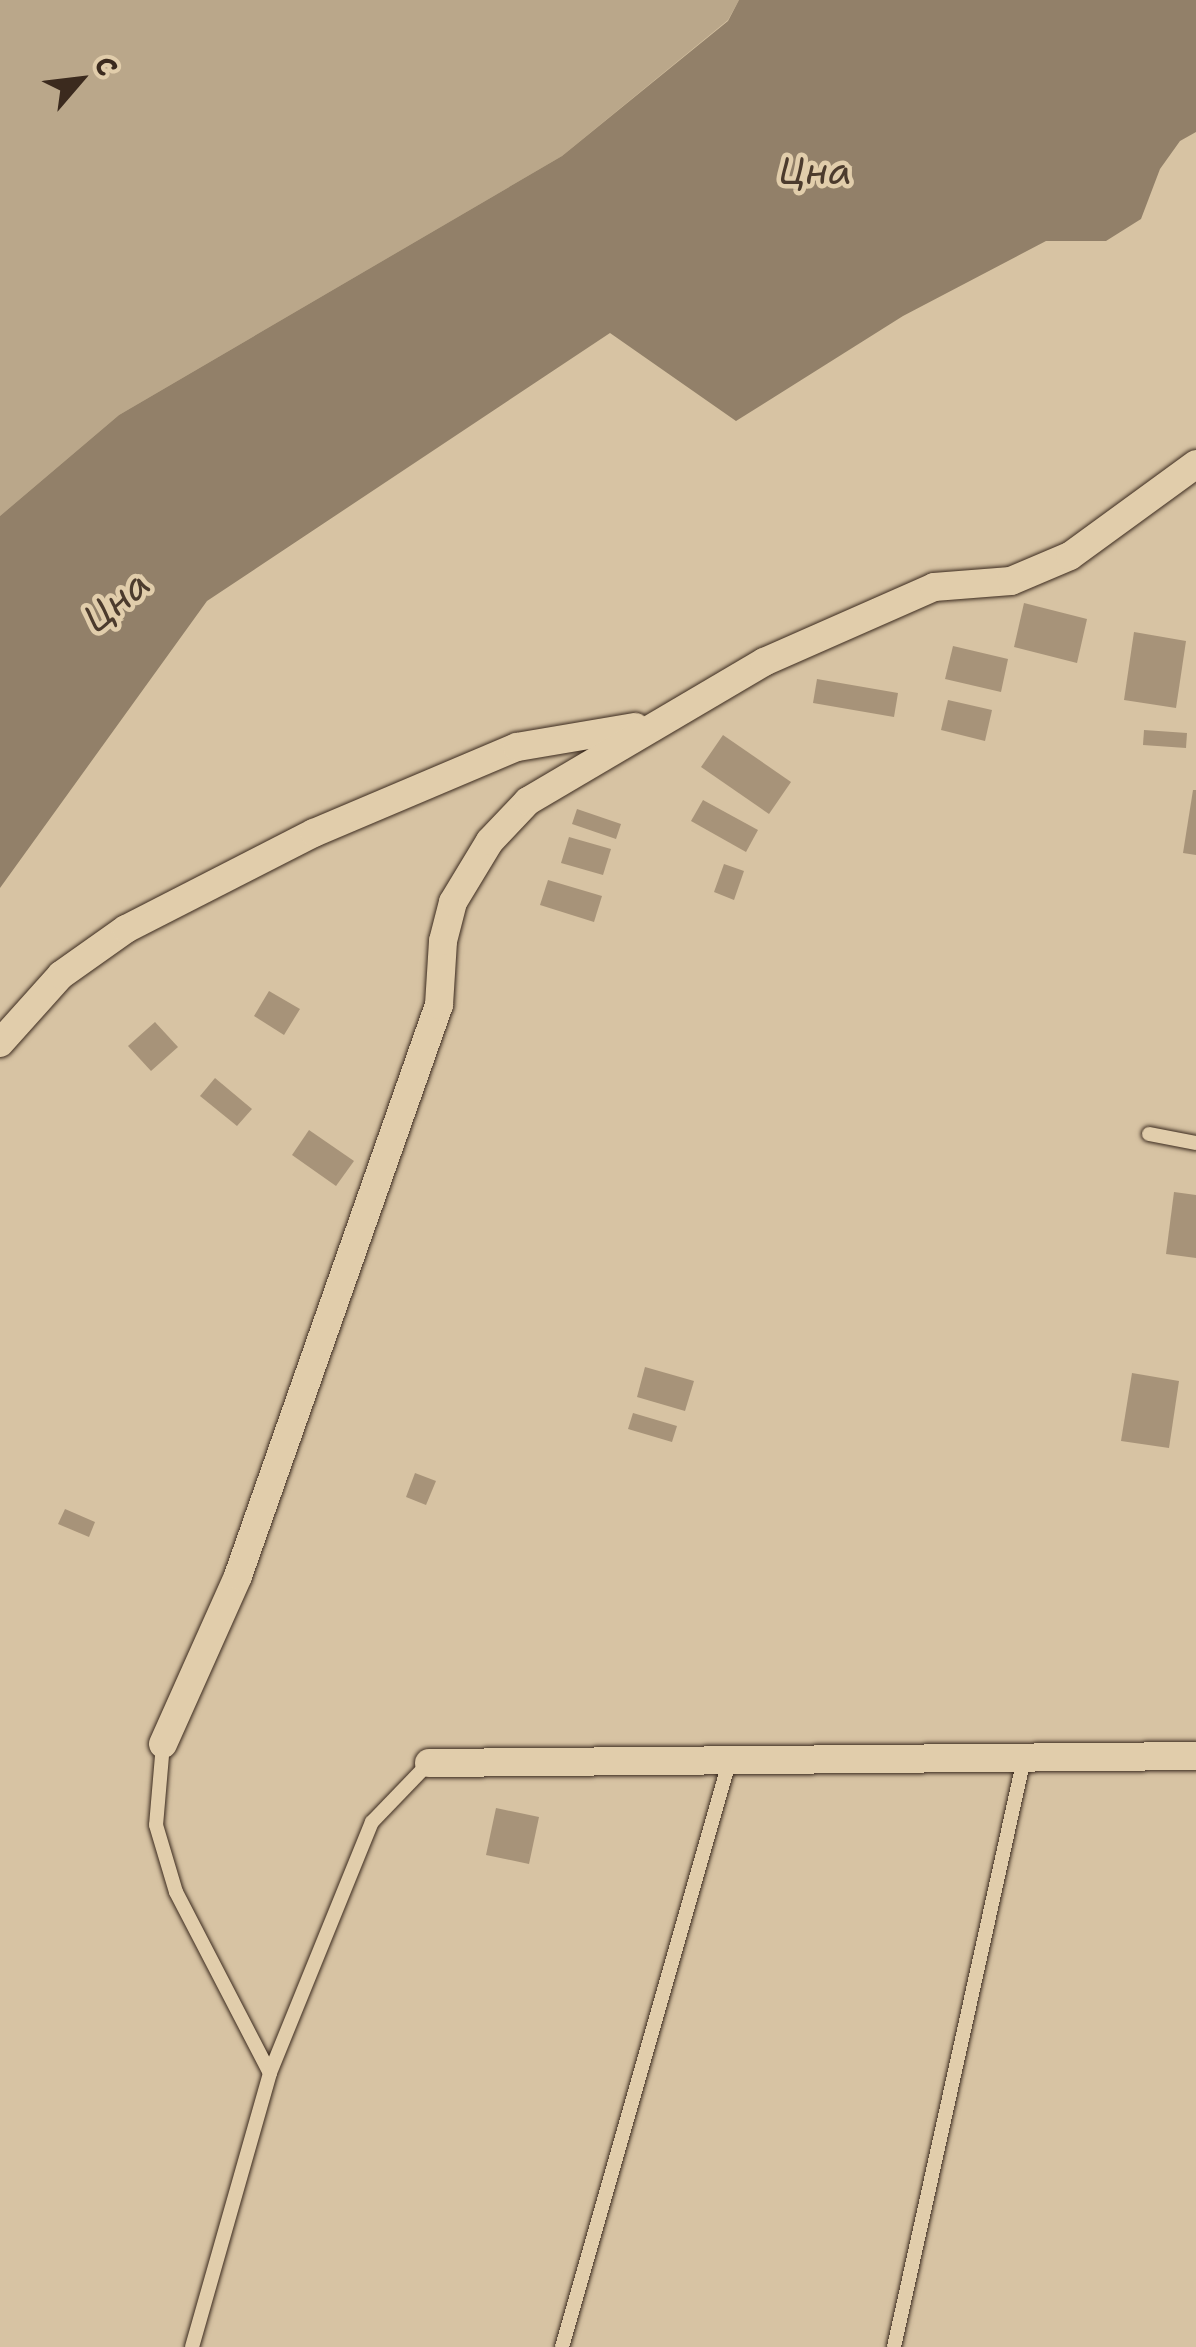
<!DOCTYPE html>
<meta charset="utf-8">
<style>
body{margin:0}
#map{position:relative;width:1196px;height:2347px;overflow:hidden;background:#d7c3a3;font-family:"Shantell Sans",sans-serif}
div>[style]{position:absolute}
.green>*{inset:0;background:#baa78a}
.water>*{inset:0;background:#928069}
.building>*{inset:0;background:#a79379}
.roads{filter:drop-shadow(0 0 2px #3b2a1e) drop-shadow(0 0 2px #3b2a1e)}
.lane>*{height:14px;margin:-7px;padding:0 7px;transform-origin:7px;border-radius:7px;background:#e1cdab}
.street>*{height:28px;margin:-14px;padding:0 14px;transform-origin:14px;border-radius:14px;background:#e1cdab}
span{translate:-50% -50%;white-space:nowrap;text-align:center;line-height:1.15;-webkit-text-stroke:9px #e1cdab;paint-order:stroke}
.water-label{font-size:38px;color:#4c3b2d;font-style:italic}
.north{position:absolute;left:30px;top:30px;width:100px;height:100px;-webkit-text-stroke:8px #e1cdab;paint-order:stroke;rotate:62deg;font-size:28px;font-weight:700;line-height:40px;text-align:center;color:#3b2a1e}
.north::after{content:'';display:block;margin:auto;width:35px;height:45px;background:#3b2a1e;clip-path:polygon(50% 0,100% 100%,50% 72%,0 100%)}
</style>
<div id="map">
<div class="green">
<div style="clip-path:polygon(0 0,739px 0,728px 20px,562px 156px,119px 415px,0 516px)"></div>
</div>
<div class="water">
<div style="clip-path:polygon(739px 0,1196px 0,1196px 132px,1180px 141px,1160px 169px,1141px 219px,1106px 241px,1046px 241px,903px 316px,736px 421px,610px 333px,207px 601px,0 888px,0 516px,119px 415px,562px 156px,728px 21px)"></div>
</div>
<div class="building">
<div style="clip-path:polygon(1024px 603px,1087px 619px,1077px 663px,1014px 647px)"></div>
<div style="clip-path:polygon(1134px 632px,1186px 641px,1176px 708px,1124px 700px)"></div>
<div style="clip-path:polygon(953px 646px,1008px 659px,1001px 692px,945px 679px)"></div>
<div style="clip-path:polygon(817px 679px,898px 693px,894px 717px,813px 703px)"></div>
<div style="clip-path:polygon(948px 700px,992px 710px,985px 741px,941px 730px)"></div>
<div style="clip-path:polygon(1144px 730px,1187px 733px,1186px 748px,1143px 745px)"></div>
<div style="clip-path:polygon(723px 735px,791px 782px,769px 814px,701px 767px)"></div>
<div style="clip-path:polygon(1193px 790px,1196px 790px,1196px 855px,1183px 853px)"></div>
<div style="clip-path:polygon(703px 800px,758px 830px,746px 852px,691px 821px)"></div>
<div style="clip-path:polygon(577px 809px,621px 824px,616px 839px,572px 824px)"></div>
<div style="clip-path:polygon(569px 837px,611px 849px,603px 875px,561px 863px)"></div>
<div style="clip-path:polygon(724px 864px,744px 871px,734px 900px,714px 892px)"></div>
<div style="clip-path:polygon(548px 880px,602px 896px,594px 922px,540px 905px)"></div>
<div style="clip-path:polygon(269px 991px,300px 1009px,284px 1035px,254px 1016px)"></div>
<div style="clip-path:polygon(155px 1022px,178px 1047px,151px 1071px,128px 1046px)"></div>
<div style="clip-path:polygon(215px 1078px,252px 1109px,237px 1126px,200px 1096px)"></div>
<div style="clip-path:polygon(309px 1130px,354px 1161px,336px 1186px,292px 1155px)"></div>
<div style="clip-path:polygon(1174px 1192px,1196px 1195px,1196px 1258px,1166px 1254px)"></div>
<div style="clip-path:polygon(645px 1367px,694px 1381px,685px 1411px,637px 1397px)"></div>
<div style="clip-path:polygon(1132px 1373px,1179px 1381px,1169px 1448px,1121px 1441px)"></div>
<div style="clip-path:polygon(633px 1413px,677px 1426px,672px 1442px,628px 1429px)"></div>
<div style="clip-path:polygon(415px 1473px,436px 1481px,426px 1505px,406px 1497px)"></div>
<div style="clip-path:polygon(65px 1509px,95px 1522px,89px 1537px,58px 1524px)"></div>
<div style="clip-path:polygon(496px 1808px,539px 1817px,529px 1864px,486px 1855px)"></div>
</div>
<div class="roads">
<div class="lane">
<div style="left:1149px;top:1134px;width:48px;rotate:10.8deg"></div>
<div style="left:163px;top:1744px;width:81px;rotate:94.9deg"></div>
<div style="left:156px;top:1825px;width:70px;rotate:73.4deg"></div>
<div style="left:176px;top:1892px;width:204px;rotate:62.6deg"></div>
<div style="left:192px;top:2347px;width:285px;rotate:-74.1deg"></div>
<div style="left:270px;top:2073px;width:271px;rotate:-67.9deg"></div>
<div style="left:372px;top:1822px;width:82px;rotate:-46deg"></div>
<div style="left:562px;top:2347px;width:612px;rotate:-74.05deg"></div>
<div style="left:894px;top:2347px;width:607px;rotate:-77.54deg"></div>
</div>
<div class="street">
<div style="left:0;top:1043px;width:91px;rotate:-48.1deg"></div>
<div style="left:61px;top:975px;width:80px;rotate:-35.3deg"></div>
<div style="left:126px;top:929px;width:211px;rotate:-27.1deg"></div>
<div style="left:314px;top:833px;width:220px;rotate:-23deg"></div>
<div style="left:517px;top:747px;width:120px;rotate:-9.6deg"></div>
<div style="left:163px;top:1744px;width:184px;rotate:-65.9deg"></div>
<div style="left:238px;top:1576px;width:605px;rotate:-70.61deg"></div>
<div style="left:439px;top:1005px;width:64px;rotate:-86.4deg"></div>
<div style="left:443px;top:941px;width:40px;rotate:-75.6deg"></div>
<div style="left:453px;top:902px;width:71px;rotate:-58.8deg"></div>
<div style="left:490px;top:841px;width:55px;rotate:-46.5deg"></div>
<div style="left:528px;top:801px;width:274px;rotate:-30.5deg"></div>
<div style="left:764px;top:662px;width:186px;rotate:-23.8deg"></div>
<div style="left:934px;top:587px;width:77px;rotate:-4.5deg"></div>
<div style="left:1011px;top:581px;width:64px;rotate:-23deg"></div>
<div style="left:1070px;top:556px;width:156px;rotate:-36.1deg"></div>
<div style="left:429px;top:1763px;width:767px;rotate:-0.52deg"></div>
</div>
</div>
<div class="water-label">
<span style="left:815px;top:171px">Цна</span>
<span style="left:116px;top:601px;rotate:-39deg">Цна</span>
</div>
<div class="north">С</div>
</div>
